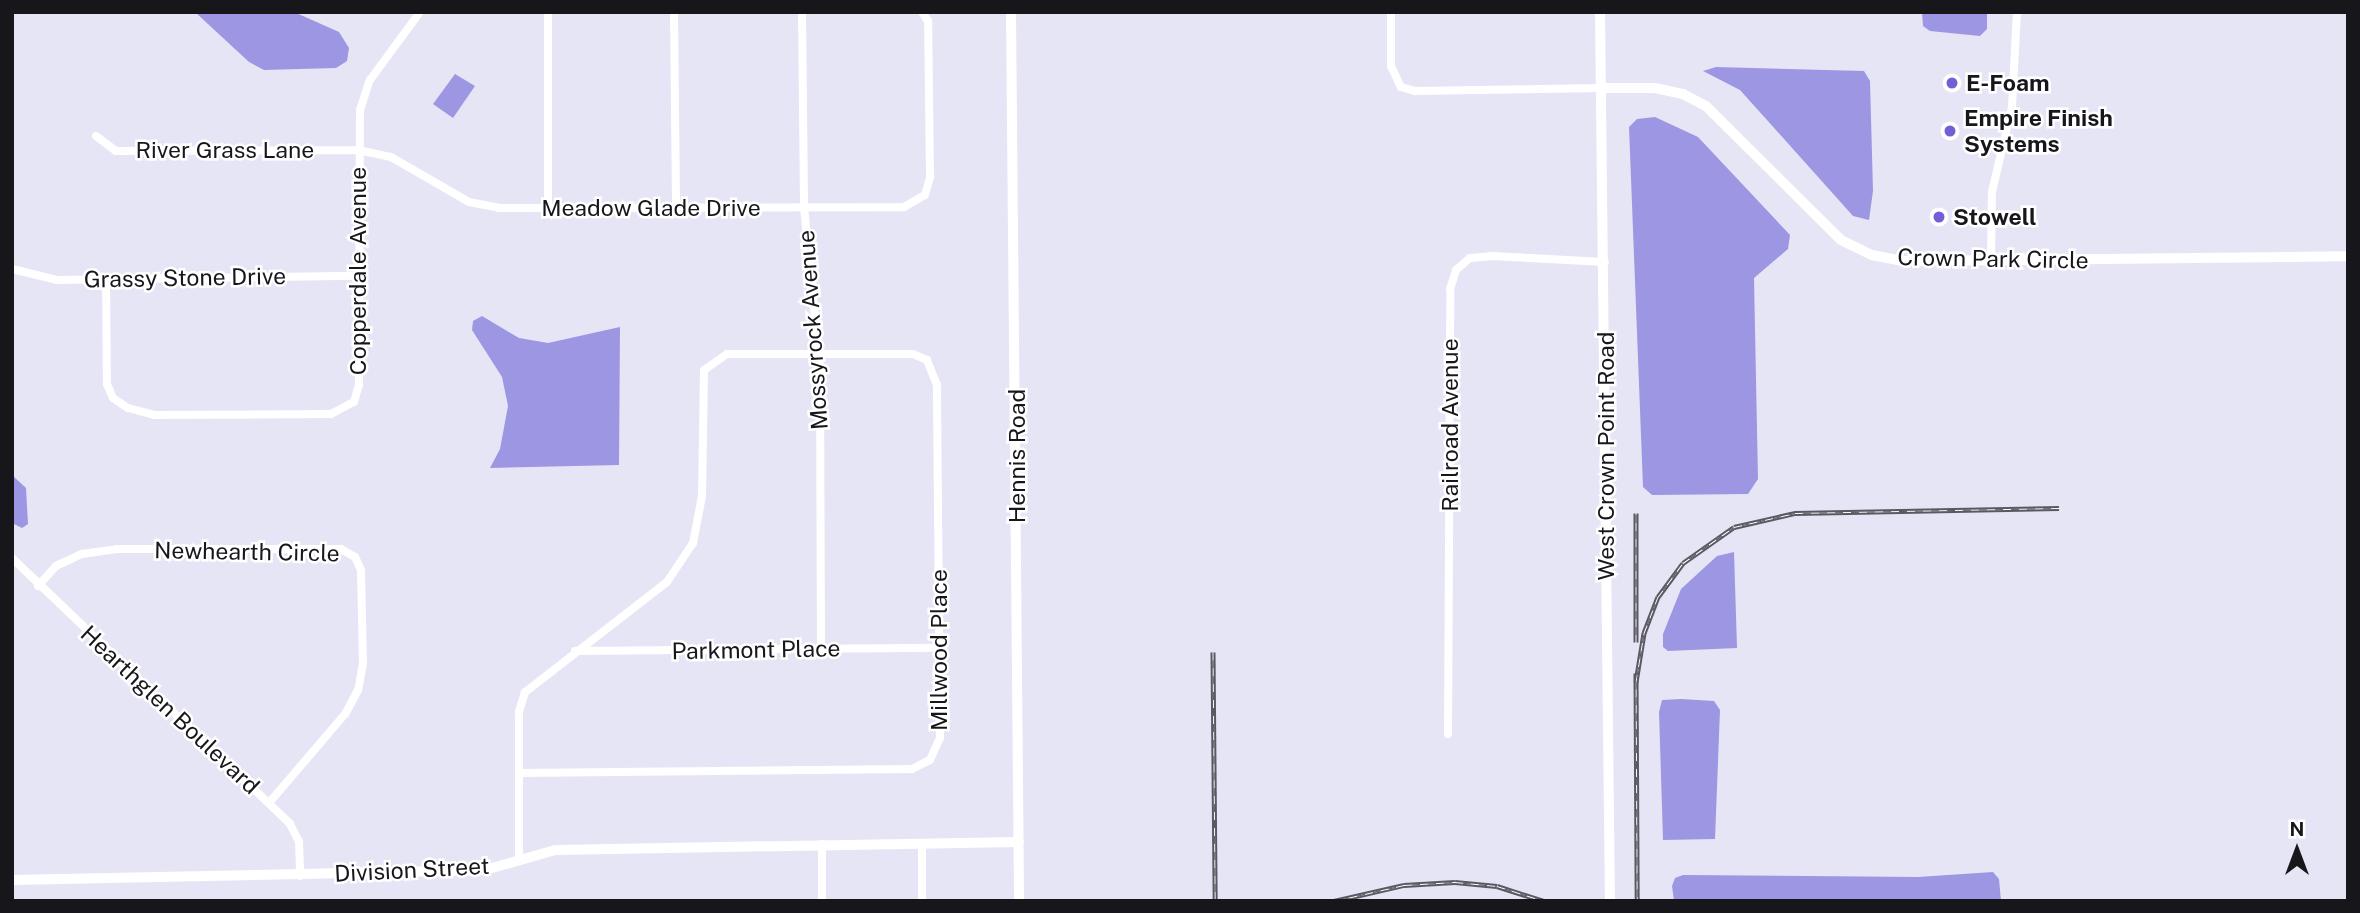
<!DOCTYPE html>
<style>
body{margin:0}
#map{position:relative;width:2360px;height:913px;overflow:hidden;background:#e6e5f5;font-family:"Public Sans",sans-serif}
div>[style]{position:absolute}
.water>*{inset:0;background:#9d96e2}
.minor>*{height:8px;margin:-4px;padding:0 4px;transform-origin:4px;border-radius:4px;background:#fff}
.tertiary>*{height:10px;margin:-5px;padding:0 5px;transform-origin:5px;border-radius:5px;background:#fff}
.rail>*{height:5px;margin-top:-2.5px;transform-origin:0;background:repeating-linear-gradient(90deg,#fff 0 8px,#5a5962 0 16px);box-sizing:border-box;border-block:2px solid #5a5962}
.dots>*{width:19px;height:19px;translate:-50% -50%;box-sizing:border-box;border:4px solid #fff;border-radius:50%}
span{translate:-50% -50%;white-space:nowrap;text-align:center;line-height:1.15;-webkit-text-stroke:5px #fff;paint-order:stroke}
.poi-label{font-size:23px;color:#16161b;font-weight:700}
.left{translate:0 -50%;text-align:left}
.street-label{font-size:23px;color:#16161b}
.frame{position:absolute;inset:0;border:14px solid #16161b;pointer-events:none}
.north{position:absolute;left:2262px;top:815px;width:70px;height:70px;-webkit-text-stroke:5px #fff;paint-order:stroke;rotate:0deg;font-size:19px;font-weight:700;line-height:28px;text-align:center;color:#16161b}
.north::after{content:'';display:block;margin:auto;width:24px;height:32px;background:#16161b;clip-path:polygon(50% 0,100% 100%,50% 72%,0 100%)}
</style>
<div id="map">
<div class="water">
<div style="clip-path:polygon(195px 12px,294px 12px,339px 32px,349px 48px,347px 61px,336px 68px,264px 70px,249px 62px)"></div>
<div style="clip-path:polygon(1922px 12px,1987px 12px,1987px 29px,1980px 36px,1930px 31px,1923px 26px)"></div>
<div style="clip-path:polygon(1716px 67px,1864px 71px,1870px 81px,1873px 191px,1869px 220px,1853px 216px,1740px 90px,1703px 71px)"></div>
<div style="clip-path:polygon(455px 74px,475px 86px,453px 118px,433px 104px)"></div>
<div style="clip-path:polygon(1655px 117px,1698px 137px,1790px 235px,1788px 249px,1754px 278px,1758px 479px,1748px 494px,1652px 495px,1643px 487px,1629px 127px,1637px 119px)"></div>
<div style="clip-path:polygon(482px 316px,519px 338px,548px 343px,620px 327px,619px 465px,490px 468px,500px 449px,508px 406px,502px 377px,472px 330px,473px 321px)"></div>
<div style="clip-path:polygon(12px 475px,26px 488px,28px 524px,22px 528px,12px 523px)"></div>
<div style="clip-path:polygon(1734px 552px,1737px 648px,1668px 651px,1663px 647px,1663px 634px,1681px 589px,1717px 556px)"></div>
<div style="clip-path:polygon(1681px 699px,1714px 701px,1720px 710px,1715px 839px,1663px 840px,1659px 712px,1662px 700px)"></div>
<div style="clip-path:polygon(1993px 872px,1999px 879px,2001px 901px,1674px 901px,1672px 886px,1675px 878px,1683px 875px,1918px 877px)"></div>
</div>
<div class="minor">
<div style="left:548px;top:12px;width:196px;rotate:90deg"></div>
<div style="left:674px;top:12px;width:195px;rotate:89.4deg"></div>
<div style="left:802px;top:12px;width:195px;rotate:89.4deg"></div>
<div style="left:804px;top:207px;width:161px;rotate:84.3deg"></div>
<div style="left:820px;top:367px;width:281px;rotate:89.8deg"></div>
<div style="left:1391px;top:12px;width:54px;rotate:90deg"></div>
<div style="left:1391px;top:66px;width:23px;rotate:65deg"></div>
<div style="left:1401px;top:87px;width:15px;rotate:16deg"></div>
<div style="left:1415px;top:91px;width:186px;rotate:-0.9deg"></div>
<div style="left:96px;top:136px;width:25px;rotate:37deg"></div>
<div style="left:116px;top:151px;width:242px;rotate:-0.2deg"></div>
<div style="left:358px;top:150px;width:34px;rotate:12deg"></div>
<div style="left:391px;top:157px;width:90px;rotate:30deg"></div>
<div style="left:469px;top:202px;width:31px;rotate:11deg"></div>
<div style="left:499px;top:208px;width:405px;rotate:-0.1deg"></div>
<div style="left:904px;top:207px;width:24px;rotate:-30deg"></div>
<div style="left:925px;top:195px;width:19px;rotate:-74deg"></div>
<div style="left:930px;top:177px;width:156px;rotate:-90.7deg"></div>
<div style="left:928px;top:21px;width:11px;rotate:-124deg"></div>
<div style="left:1991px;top:261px;width:69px;rotate:-89.2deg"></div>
<div style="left:1992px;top:192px;width:87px;rotate:-76.8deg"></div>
<div style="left:2012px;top:107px;width:95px;rotate:-87deg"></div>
<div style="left:12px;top:269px;width:46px;rotate:13.7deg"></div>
<div style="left:57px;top:280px;width:301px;rotate:-0.8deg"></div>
<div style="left:106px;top:279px;width:105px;rotate:89.5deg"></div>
<div style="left:107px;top:384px;width:15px;rotate:67deg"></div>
<div style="left:113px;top:398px;width:18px;rotate:34deg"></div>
<div style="left:128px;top:408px;width:27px;rotate:15deg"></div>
<div style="left:154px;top:415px;width:177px;rotate:-0.3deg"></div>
<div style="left:331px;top:414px;width:26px;rotate:-28deg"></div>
<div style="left:354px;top:402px;width:18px;rotate:-74deg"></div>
<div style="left:359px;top:385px;width:275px;rotate:-89.8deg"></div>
<div style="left:360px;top:110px;width:32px;rotate:-72deg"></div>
<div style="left:370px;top:80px;width:84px;rotate:-53.7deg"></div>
<div style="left:12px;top:558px;width:385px;rotate:43.7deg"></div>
<div style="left:290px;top:824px;width:20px;rotate:63deg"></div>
<div style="left:299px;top:842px;width:34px;rotate:88deg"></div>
<div style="left:38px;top:586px;width:27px;rotate:-48deg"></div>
<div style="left:56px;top:566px;width:29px;rotate:-25deg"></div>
<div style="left:82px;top:554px;width:35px;rotate:-8deg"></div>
<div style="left:117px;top:549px;width:224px"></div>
<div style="left:341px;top:549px;width:16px;rotate:30deg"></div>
<div style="left:355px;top:557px;width:14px;rotate:65deg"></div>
<div style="left:361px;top:570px;width:93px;rotate:88.8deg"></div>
<div style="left:363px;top:663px;width:27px;rotate:100deg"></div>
<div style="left:358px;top:690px;width:27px;rotate:118deg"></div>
<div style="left:345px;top:714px;width:117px;rotate:130.5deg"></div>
<div style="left:575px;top:651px;width:364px;rotate:-0.5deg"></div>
<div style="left:1448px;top:734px;width:445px;rotate:-89.7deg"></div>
<div style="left:1450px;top:289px;width:20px;rotate:-72deg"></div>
<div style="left:1456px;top:270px;width:18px;rotate:-41deg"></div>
<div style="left:1470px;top:258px;width:21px;rotate:-5deg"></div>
<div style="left:1491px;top:256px;width:114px;rotate:3deg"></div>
<div style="left:519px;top:773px;width:393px;rotate:-0.6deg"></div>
<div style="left:912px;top:769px;width:20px;rotate:-27deg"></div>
<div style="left:930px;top:760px;width:24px;rotate:-66deg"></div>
<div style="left:940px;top:738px;width:353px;rotate:-90.5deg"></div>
<div style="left:937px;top:385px;width:27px;rotate:-112deg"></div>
<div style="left:927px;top:360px;width:15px;rotate:-157deg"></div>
<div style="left:913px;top:354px;width:186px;rotate:180deg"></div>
<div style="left:727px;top:354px;width:28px;rotate:145deg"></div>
<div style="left:704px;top:370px;width:126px;rotate:90.9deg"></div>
<div style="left:702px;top:496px;width:48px;rotate:100.8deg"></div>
<div style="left:693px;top:543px;width:47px;rotate:123.7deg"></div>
<div style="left:667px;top:582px;width:180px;rotate:142.2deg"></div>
<div style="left:525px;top:692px;width:21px;rotate:107deg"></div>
<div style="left:519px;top:712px;width:148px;rotate:90deg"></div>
<div style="left:922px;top:843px;width:58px;rotate:90deg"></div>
<div style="left:822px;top:844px;width:57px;rotate:90deg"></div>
</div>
<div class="tertiary">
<div style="left:1011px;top:12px;width:889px;rotate:89.48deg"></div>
<div style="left:1600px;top:12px;width:889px;rotate:89.36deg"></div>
<div style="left:1601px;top:88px;width:54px"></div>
<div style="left:1655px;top:88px;width:29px;rotate:12deg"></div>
<div style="left:1683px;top:94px;width:26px;rotate:28deg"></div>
<div style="left:1706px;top:106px;width:190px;rotate:44.8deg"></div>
<div style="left:1841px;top:240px;width:34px;rotate:26deg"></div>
<div style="left:1872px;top:255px;width:33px;rotate:11deg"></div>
<div style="left:1904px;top:261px;width:444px;rotate:-0.6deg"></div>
<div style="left:12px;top:880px;width:473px;rotate:-1.2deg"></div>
<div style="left:485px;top:870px;width:73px;rotate:-15.9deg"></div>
<div style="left:555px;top:850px;width:464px;rotate:-1deg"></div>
</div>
<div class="rail">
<div style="left:1636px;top:642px;width:129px;rotate:-90deg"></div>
<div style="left:1213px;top:652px;width:249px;rotate:89.5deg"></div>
<div style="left:1636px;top:673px;width:228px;rotate:89.7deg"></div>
<div style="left:1636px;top:682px;width:50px;rotate:-80.7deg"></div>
<div style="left:1644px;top:633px;width:39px;rotate:-69deg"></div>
<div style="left:1658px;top:597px;width:42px;rotate:-53.7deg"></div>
<div style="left:1683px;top:563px;width:62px;rotate:-35.2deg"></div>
<div style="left:1734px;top:527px;width:63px;rotate:-12.9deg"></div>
<div style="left:1795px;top:513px;width:264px;rotate:-1.1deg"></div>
<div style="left:1334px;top:901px;width:72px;rotate:-12.9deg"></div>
<div style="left:1404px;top:885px;width:51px;rotate:-3.4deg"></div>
<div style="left:1455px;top:882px;width:42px;rotate:5.4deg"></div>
<div style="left:1497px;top:886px;width:49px;rotate:17.7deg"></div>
</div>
<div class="dots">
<div style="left:1952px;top:83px;background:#735ed8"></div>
<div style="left:1950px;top:131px;background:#735ed8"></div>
<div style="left:1939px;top:217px;background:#735ed8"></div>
</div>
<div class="poi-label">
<span class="left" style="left:1966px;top:83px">E-Foam</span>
<span class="left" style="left:1964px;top:131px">Empire Finish<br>Systems</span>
<span class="left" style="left:1953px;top:217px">Stowell</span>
</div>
<div class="street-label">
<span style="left:225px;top:150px">River Grass Lane</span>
<span style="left:651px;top:208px">Meadow Glade Drive</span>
<span style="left:1993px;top:259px;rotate:1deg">Crown Park Circle</span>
<span style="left:358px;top:271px;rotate:-90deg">Copperdale Avenue</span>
<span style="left:185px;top:278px;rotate:-1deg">Grassy Stone Drive</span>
<span style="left:813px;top:330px;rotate:-94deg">Mossyrock Avenue</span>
<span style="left:1450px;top:425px;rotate:-90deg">Railroad Avenue</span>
<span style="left:1017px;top:456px;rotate:-90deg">Hennis Road</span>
<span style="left:1606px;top:456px;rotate:-90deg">West Crown Point Road</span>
<span style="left:247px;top:552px;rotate:1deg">Newhearth Circle</span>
<span style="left:756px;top:650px;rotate:-1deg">Parkmont Place</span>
<span style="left:939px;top:650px;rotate:-90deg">Millwood Place</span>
<span style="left:170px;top:710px;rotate:43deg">Hearthglen Boulevard</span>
<span style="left:412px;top:870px;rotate:-3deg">Division Street</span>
</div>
<div class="frame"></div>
<div class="north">N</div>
</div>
